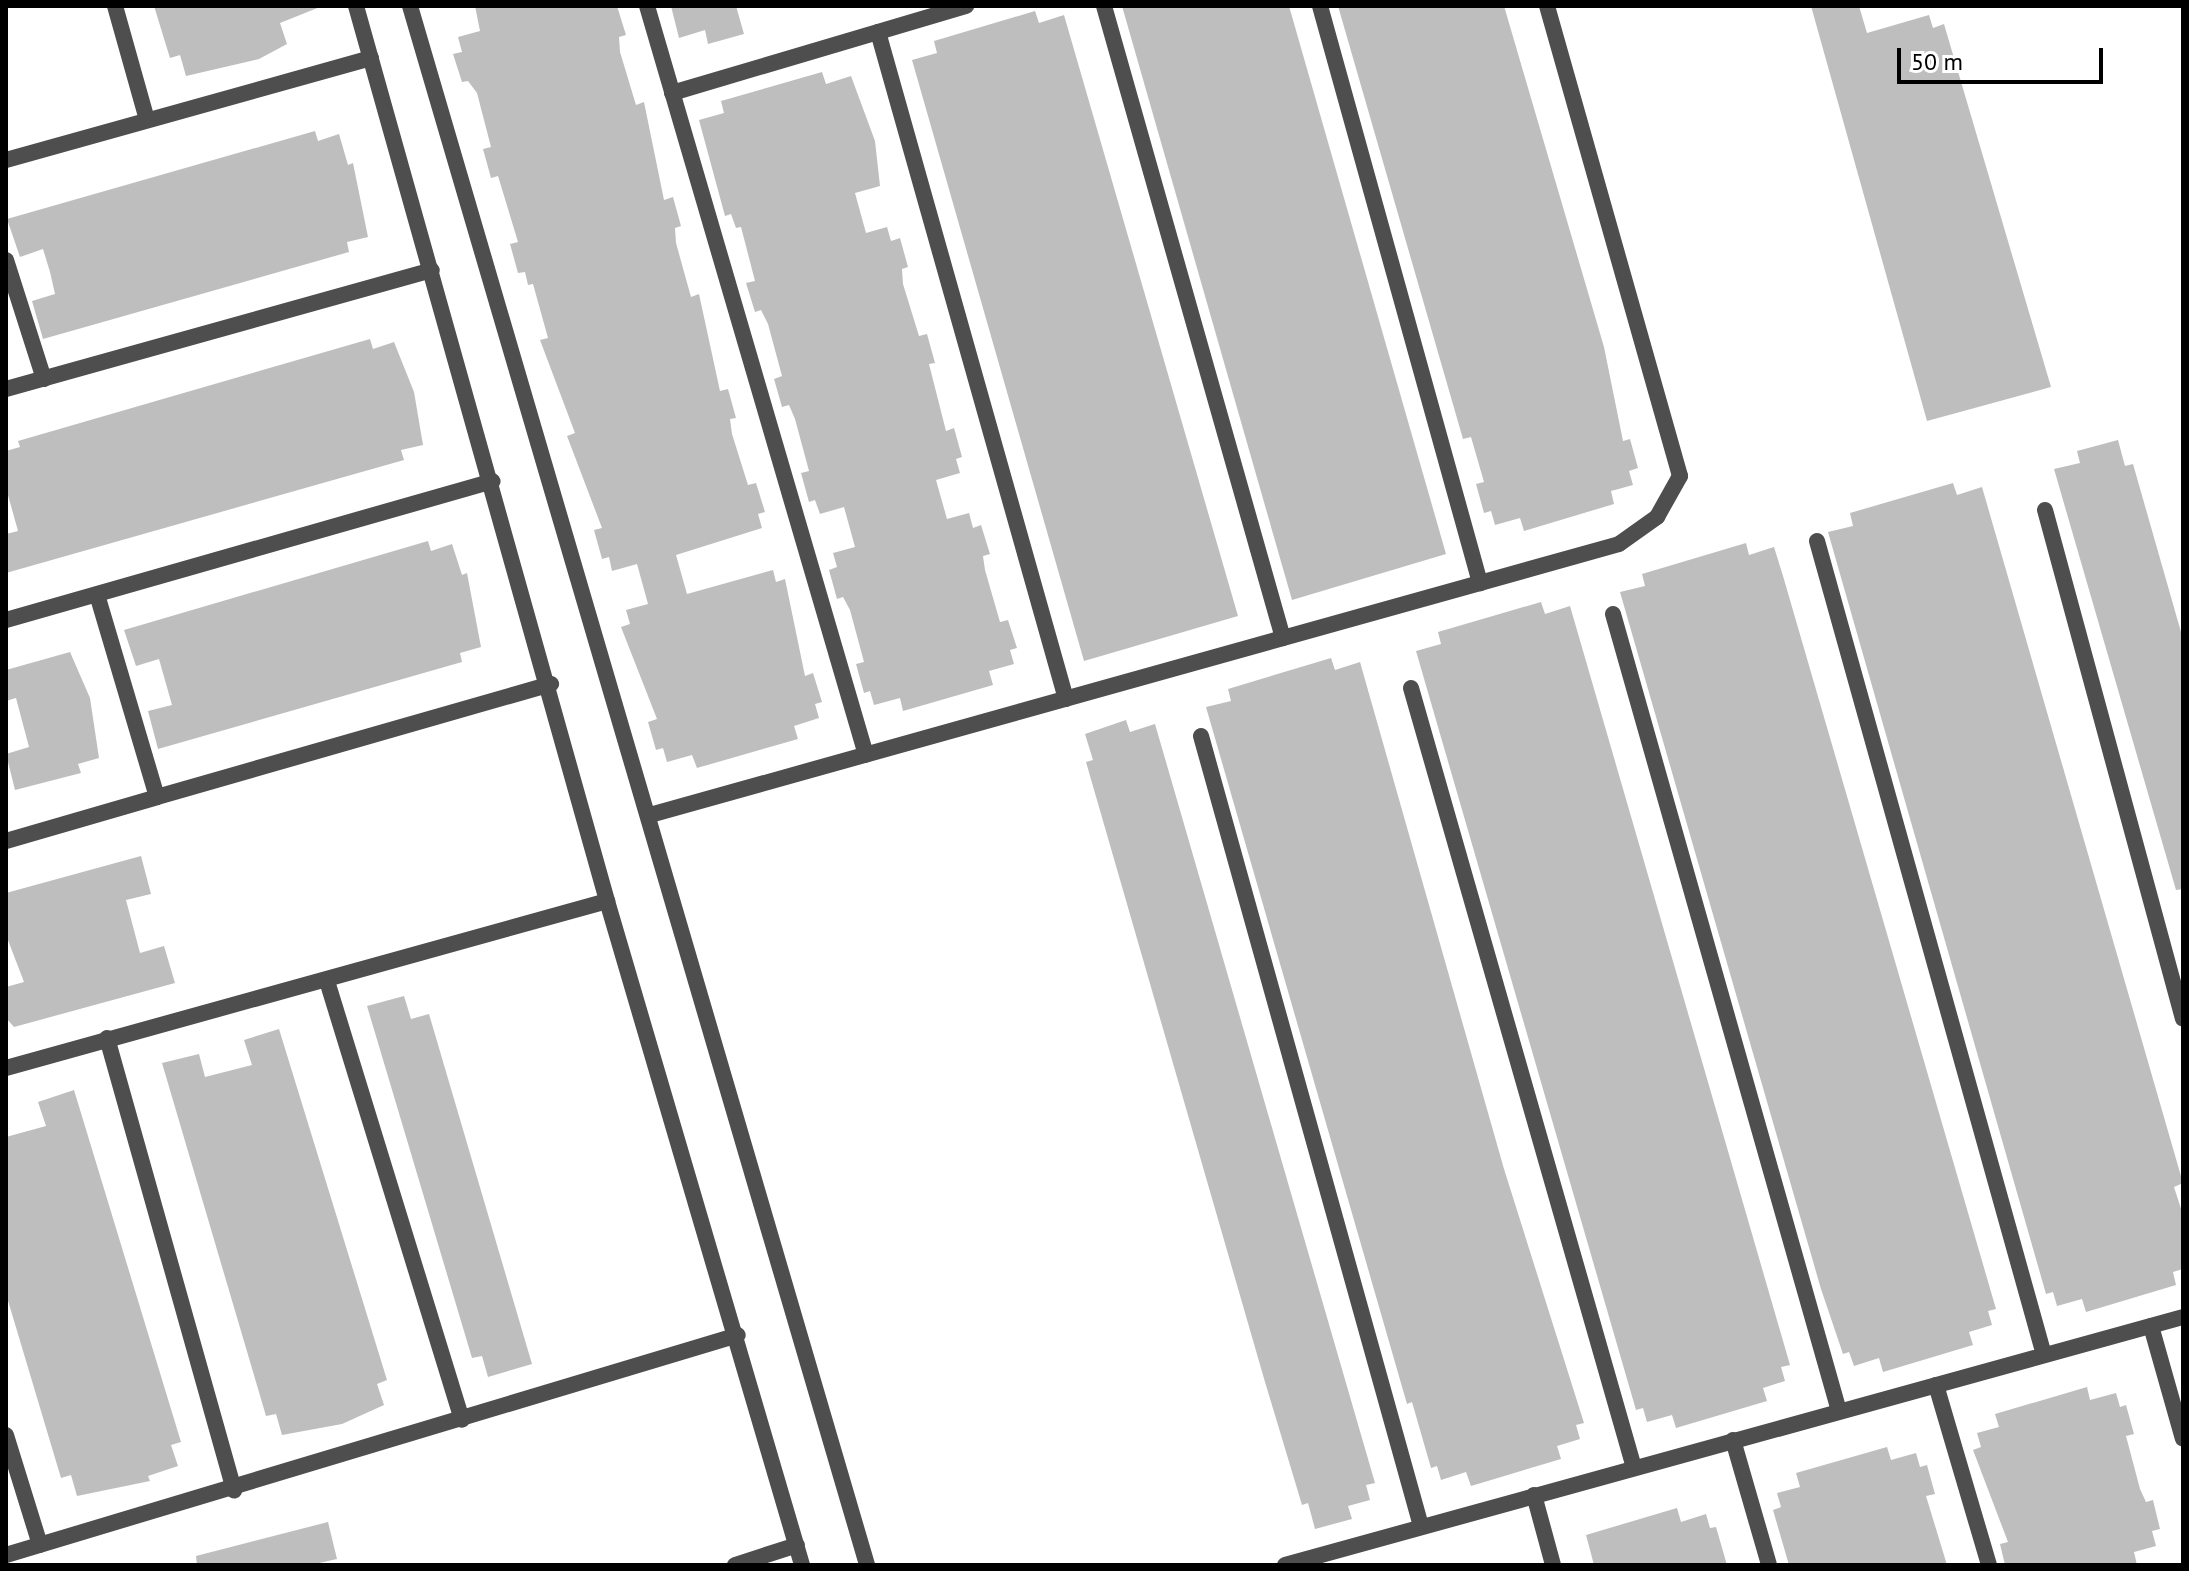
<!DOCTYPE html>
<style>
body{margin:0}
#map{position:relative;width:2189px;height:1571px;overflow:hidden;background:#fff;font-family:"PT Sans",sans-serif}
div>[style]{position:absolute}
.building>*{inset:0;background:#bebebe}
.service>*{height:16px;margin:-8px;padding:0 8px;transform-origin:8px;border-radius:8px;background:#4e4e4e}
.minor>*{height:16px;margin:-8px;padding:0 8px;transform-origin:8px;border-radius:8px;background:#4e4e4e}
span{translate:-50% -50%;white-space:nowrap;text-align:center;line-height:1.15;-webkit-text-stroke:7px #fff;paint-order:stroke}
.frame{position:absolute;inset:0;border:8px solid #000;pointer-events:none}
.scale{position:absolute;left:1897px;top:48px;width:206px;height:36px;box-sizing:border-box;border:4px solid #000;border-top:0;padding-left:10px;font-size:24px;line-height:28px;white-space:nowrap;color:#000;-webkit-text-stroke:6px #fff;paint-order:stroke}
</style>
<div id="map">
<div class="building">
<div style="clip-path:polygon(154px 6px,320px 6px,320px 7px,280px 23px,287px 44px,259px 59px,186px 76px,180px 55px,170px 58px)"></div>
<div style="clip-path:polygon(475px 6px,617px 6px,626px 35px,619px 37px,620px 52px,636px 105px,644px 102px,664px 200px,673px 197px,681px 226px,675px 228px,676px 243px,691px 297px,699px 294px,720px 391px,728px 389px,736px 418px,730px 419px,732px 434px,748px 485px,756px 483px,765px 512px,758px 514px,762px 528px,676px 555px,687px 594px,773px 570px,776px 582px,785px 579px,805px 676px,813px 673px,822px 702px,815px 704px,819px 718px,794px 726px,798px 739px,697px 768px,692px 755px,667px 762px,663px 748px,656px 750px,648px 722px,657px 719px,621px 627px,630px 624px,626px 610px,648px 604px,637px 564px,612px 571px,609px 557px,602px 559px,594px 530px,602px 528px,567px 436px,575px 433px,540px 340px,548px 338px,533px 284px,528px 285px,525px 272px,518px 273px,510px 244px,518px 242px,498px 176px,491px 178px,483px 149px,491px 147px,477px 93px,468px 81px,462px 82px,453px 54px,462px 52px,458px 37px,480px 31px)"></div>
<div style="clip-path:polygon(671px 6px,736px 6px,744px 34px,708px 44px,705px 30px,679px 38px)"></div>
<div style="clip-path:polygon(1122px 6px,1289px 6px,1446px 554px,1292px 600px)"></div>
<div style="clip-path:polygon(1338px 6px,1504px 6px,1604px 347px,1623px 441px,1630px 439px,1638px 468px,1629px 471px,1633px 485px,1611px 491px,1614px 504px,1524px 531px,1520px 518px,1495px 525px,1491px 511px,1484px 513px,1476px 484px,1484px 482px,1471px 437px,1463px 439px)"></div>
<div style="clip-path:polygon(1811px 6px,1859px 6px,1867px 33px,1929px 15px,1933px 28px,1944px 24px,2051px 387px,1927px 421px)"></div>
<div style="clip-path:polygon(1035px 11px,1039px 23px,1064px 15px,1238px 616px,1084px 661px,912px 60px,937px 53px,934px 41px)"></div>
<div style="clip-path:polygon(822px 72px,826px 84px,851px 76px,875px 141px,880px 186px,855px 193px,866px 233px,887px 227px,891px 241px,900px 238px,908px 267px,902px 269px,903px 284px,919px 336px,927px 334px,935px 363px,929px 364px,946px 431px,954px 428px,962px 457px,956px 459px,960px 473px,936px 480px,947px 519px,969px 513px,973px 528px,981px 525px,990px 554px,983px 556px,985px 570px,1000px 622px,1008px 620px,1017px 648px,1010px 650px,1014px 664px,989px 671px,993px 685px,903px 711px,900px 698px,874px 705px,870px 691px,864px 693px,856px 664px,864px 662px,850px 610px,843px 597px,837px 599px,829px 570px,837px 567px,833px 553px,855px 547px,844px 507px,820px 514px,815px 500px,809px 502px,801px 473px,809px 471px,795px 419px,789px 405px,782px 407px,774px 379px,782px 376px,768px 324px,761px 310px,755px 312px,746px 283px,755px 281px,741px 227px,736px 228px,731px 214px,725px 216px,699px 120px,724px 113px,721px 101px)"></div>
<div style="clip-path:polygon(315px 131px,318px 141px,339px 134px,348px 165px,353px 163px,368px 237px,347px 242px,349px 252px,43px 339px,32px 301px,55px 294px,50px 272px,43px 249px,20px 257px,7px 219px)"></div>
<div style="clip-path:polygon(370px 339px,373px 349px,394px 342px,414px 392px,423px 445px,401px 450px,404px 460px,6px 573px,6px 534px,18px 531px,6px 488px,6px 451px,20px 447px,18px 441px)"></div>
<div style="clip-path:polygon(2118px 440px,2125px 466px,2133px 464px,2183px 639px,2183px 889px,2176px 890px,2054px 469px,2080px 463px,2077px 451px)"></div>
<div style="clip-path:polygon(1953px 483px,1957px 495px,1982px 487px,2183px 1183px,2174px 1187px,2183px 1215px,2183px 1269px,2173px 1272px,2176px 1285px,2086px 1312px,2082px 1299px,2057px 1306px,2053px 1292px,2046px 1294px,1828px 532px,1853px 526px,1850px 513px)"></div>
<div style="clip-path:polygon(428px 541px,431px 551px,452px 544px,462px 575px,467px 573px,481px 647px,460px 653px,462px 662px,158px 749px,148px 711px,172px 705px,159px 659px,136px 666px,124px 630px)"></div>
<div style="clip-path:polygon(1746px 543px,1749px 555px,1774px 547px,1783px 576px,1996px 1309px,1988px 1311px,1992px 1325px,1969px 1332px,1973px 1345px,1883px 1372px,1879px 1358px,1854px 1366px,1849px 1352px,1843px 1354px,1821px 1289px,1620px 592px,1645px 586px,1642px 574px)"></div>
<div style="clip-path:polygon(1541px 602px,1545px 614px,1570px 606px,1790px 1365px,1781px 1367px,1785px 1381px,1763px 1388px,1767px 1401px,1676px 1428px,1672px 1415px,1647px 1422px,1643px 1408px,1636px 1410px,1416px 651px,1441px 644px,1438px 632px)"></div>
<div style="clip-path:polygon(70px 652px,90px 698px,99px 758px,78px 764px,81px 773px,15px 790px,6px 754px,29px 747px,16px 698px,6px 701px,6px 670px)"></div>
<div style="clip-path:polygon(1331px 658px,1335px 670px,1360px 662px,1504px 1169px,1584px 1423px,1576px 1425px,1580px 1439px,1557px 1446px,1561px 1459px,1471px 1486px,1466px 1472px,1441px 1480px,1437px 1466px,1431px 1468px,1412px 1402px,1407px 1404px,1206px 707px,1231px 701px,1228px 689px)"></div>
<div style="clip-path:polygon(1126px 720px,1130px 732px,1155px 724px,1375px 1483px,1366px 1485px,1370px 1500px,1348px 1506px,1352px 1519px,1315px 1529px,1308px 1503px,1302px 1505px,1265px 1382px,1086px 762px,1093px 760px,1085px 734px)"></div>
<div style="clip-path:polygon(141px 856px,151px 894px,126px 900px,140px 953px,164px 946px,175px 983px,14px 1027px,6px 1018px,6px 987px,24px 982px,6px 935px,6px 893px)"></div>
<div style="clip-path:polygon(404px 996px,411px 1019px,429px 1014px,532px 1364px,488px 1377px,482px 1356px,472px 1358px,367px 1006px)"></div>
<div style="clip-path:polygon(279px 1029px,387px 1380px,377px 1384px,384px 1405px,342px 1424px,282px 1435px,276px 1414px,266px 1416px,162px 1063px,199px 1054px,205px 1077px,252px 1065px,244px 1040px)"></div>
<div style="clip-path:polygon(74px 1090px,181px 1442px,171px 1445px,178px 1466px,148px 1476px,150px 1481px,77px 1496px,71px 1475px,61px 1478px,6px 1294px,6px 1137px,46px 1126px,38px 1102px)"></div>
<div style="clip-path:polygon(2087px 1387px,2090px 1400px,2116px 1393px,2120px 1407px,2126px 1405px,2134px 1434px,2126px 1436px,2140px 1489px,2146px 1502px,2153px 1500px,2160px 1529px,2152px 1531px,2156px 1546px,2134px 1552px,2137px 1565px,2005px 1565px,2000px 1544px,2008px 1542px,1973px 1450px,1981px 1447px,1977px 1433px,1999px 1427px,1995px 1414px)"></div>
<div style="clip-path:polygon(1887px 1447px,1891px 1460px,1916px 1453px,1920px 1467px,1927px 1465px,1935px 1494px,1926px 1496px,1947px 1565px,1789px 1565px,1773px 1510px,1781px 1507px,1777px 1493px,1800px 1487px,1796px 1473px)"></div>
<div style="clip-path:polygon(1677px 1508px,1681px 1522px,1706px 1514px,1710px 1528px,1716px 1527px,1727px 1565px,1594px 1565px,1586px 1535px)"></div>
<div style="clip-path:polygon(328px 1522px,337px 1559px,310px 1565px,197px 1565px,196px 1556px)"></div>
</div>
<div class="service">
<div style="left:1817px;top:541px;width:845px;rotate:74.42deg"></div>
<div style="left:1613px;top:614px;width:828px;rotate:74.17deg"></div>
<div style="left:1411px;top:688px;width:811px;rotate:74.04deg"></div>
<div style="left:1201px;top:736px;width:820px;rotate:74.44deg"></div>
</div>
<div class="minor">
<div style="left:115px;top:6px;width:118px;rotate:74.3deg"></div>
<div style="left:356px;top:6px;width:930px;rotate:74.33deg"></div>
<div style="left:607px;top:901px;width:692px;rotate:73.63deg"></div>
<div style="left:410px;top:6px;width:1625px;rotate:73.66deg"></div>
<div style="left:647px;top:6px;width:780px;rotate:73.7deg"></div>
<div style="left:1104px;top:6px;width:657px;rotate:74.19deg"></div>
<div style="left:1320px;top:6px;width:599px;rotate:74.5deg"></div>
<div style="left:878px;top:32px;width:693px;rotate:74.26deg"></div>
<div style="left:672px;top:93px;width:307px;rotate:-16.5deg"></div>
<div style="left:6px;top:160px;width:379px;rotate:-15.6deg"></div>
<div style="left:6px;top:260px;width:125px;rotate:72.3deg"></div>
<div style="left:6px;top:389px;width:442px;rotate:-15.6deg"></div>
<div style="left:2045px;top:510px;width:527px;rotate:74.83deg"></div>
<div style="left:6px;top:620px;width:506px;rotate:-15.93deg"></div>
<div style="left:157px;top:797px;width:410px;rotate:-16deg"></div>
<div style="left:650px;top:815px;width:1006px;rotate:-15.62deg"></div>
<div style="left:1619px;top:544px;width:47px;rotate:-35.4deg"></div>
<div style="left:1657px;top:517px;width:47px;rotate:-60.7deg"></div>
<div style="left:1680px;top:476px;width:488px;rotate:-105.8deg"></div>
<div style="left:6px;top:841px;width:157px;rotate:-16.2deg"></div>
<div style="left:157px;top:797px;width:211px;rotate:-106.5deg"></div>
<div style="left:327px;top:981px;width:459px;rotate:72.9deg"></div>
<div style="left:107px;top:1038px;width:470px;rotate:74.3deg"></div>
<div style="left:6px;top:1068px;width:624px;rotate:-15.53deg"></div>
<div style="left:2151px;top:1326px;width:117px;rotate:74.2deg"></div>
<div style="left:1936px;top:1385px;width:188px;rotate:73.6deg"></div>
<div style="left:6px;top:1435px;width:115px;rotate:72.8deg"></div>
<div style="left:1733px;top:1440px;width:130px;rotate:73.9deg"></div>
<div style="left:1534px;top:1495px;width:73px;rotate:74.8deg"></div>
<div style="left:6px;top:1555px;width:764px;rotate:-16.73deg"></div>
<div style="left:735px;top:1565px;width:65px;rotate:-17.9deg"></div>
<div style="left:1285px;top:1565px;width:932px;rotate:-15.44deg"></div>
</div>
<div class="frame"></div>
<div class="scale">50 m</div>
</div>
